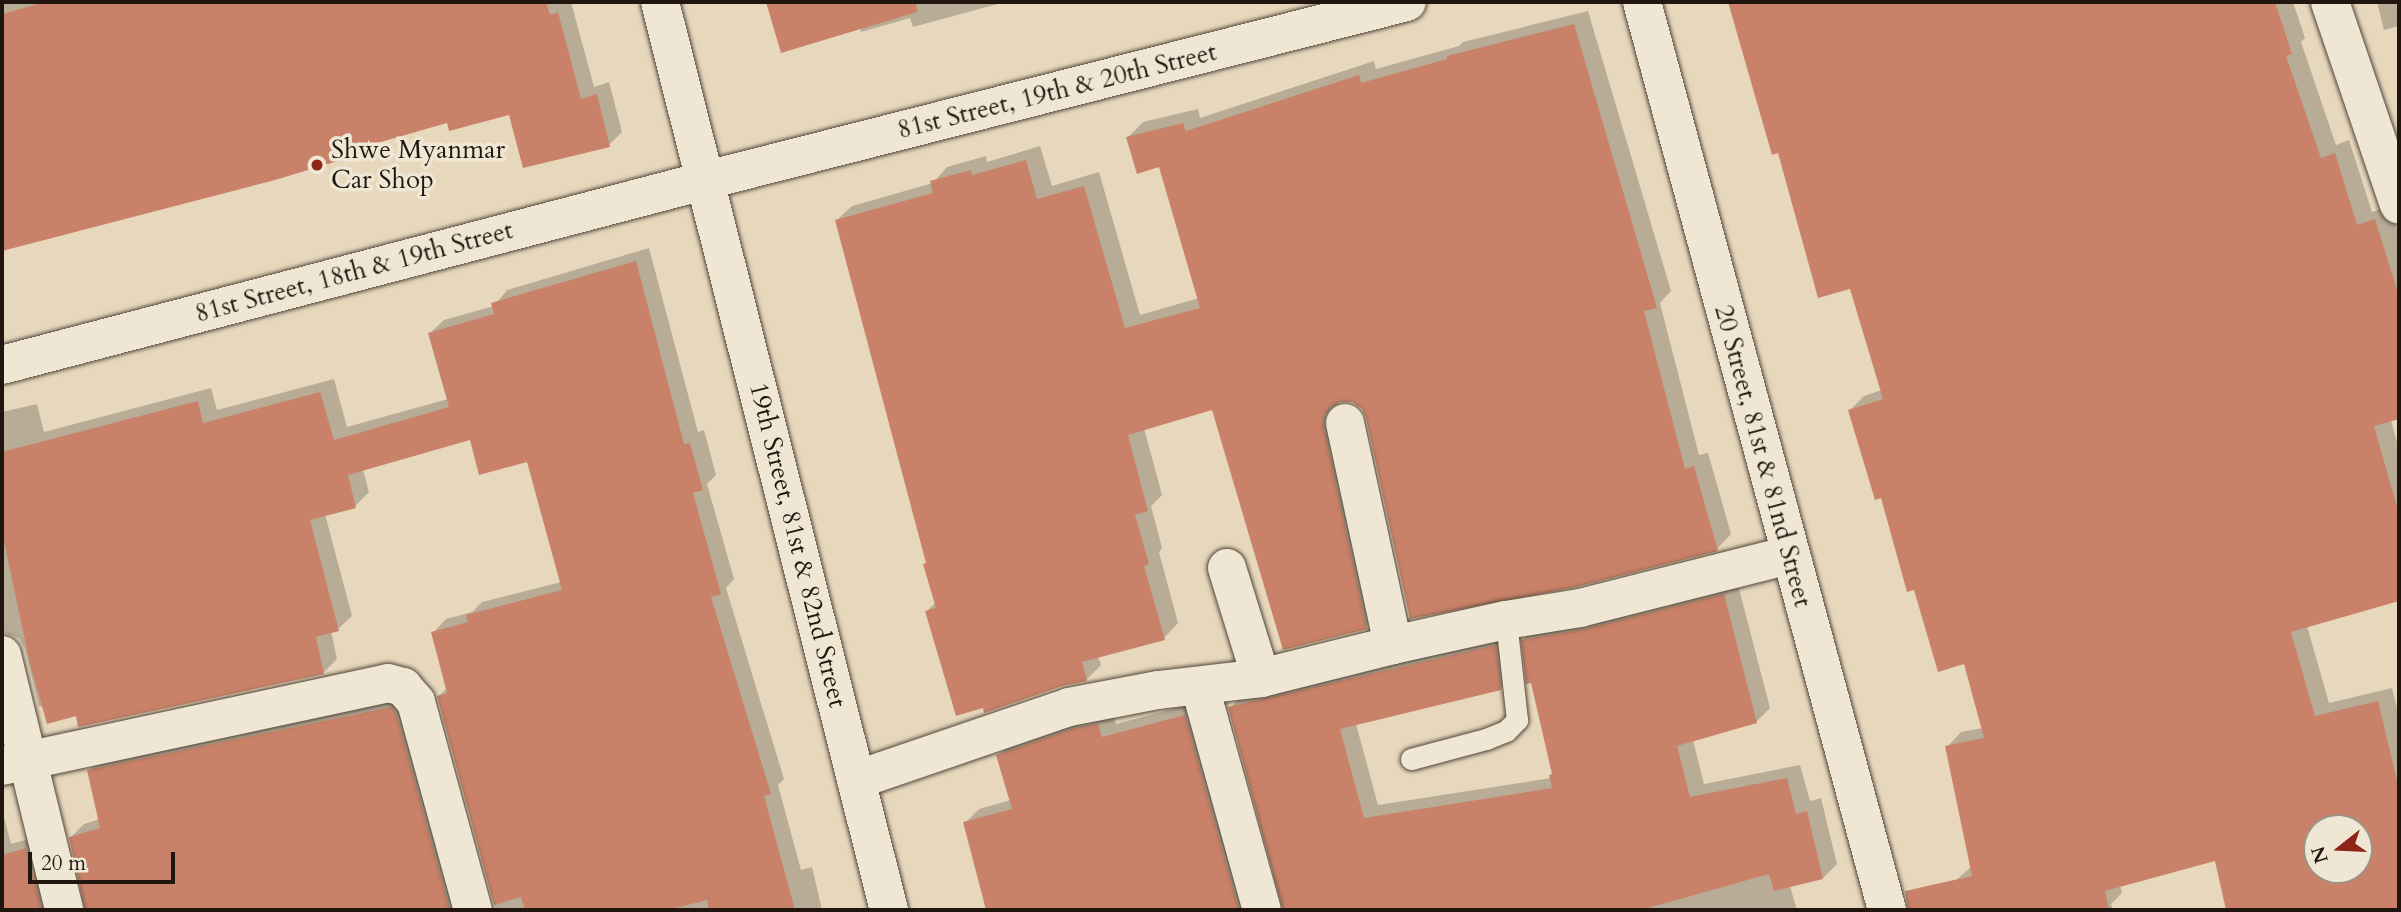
<!DOCTYPE html>
<style>
body{margin:0}
#map{position:relative;width:2401px;height:912px;overflow:hidden;background:#e7d8bd;font-family:Cardo,serif}
div>[style]{position:absolute}
.shadow>*{inset:0;background:#0003}
.building>*{inset:0;background:#c98269}
.roads{filter:drop-shadow(0 0 2px #52463a) drop-shadow(0 0 2px #52463a)}
.lane>*{height:21px;margin:-10.5px;padding:0 10.5px;transform-origin:10.5px;border-radius:10.5px;background:#efe6d4}
.street>*{height:38px;margin:-19px;padding:0 19px;transform-origin:19px;border-radius:19px;background:#efe6d4}
.secondary>*{height:38px;margin:-19px;padding:0 19px;transform-origin:19px;border-radius:19px;background:#efe6d4}
.dots>*{width:19px;height:19px;translate:-50% -50%;box-sizing:border-box;border:4px solid #efe6d4;border-radius:50%}
span{translate:-50% -50%;white-space:nowrap;text-align:center;line-height:1.15;-webkit-text-stroke:7px #efe6d4;paint-order:stroke}
.street-label{font-size:26px;color:#20160f}
.poi-label{font-size:26px;color:#20160f}
.left{translate:0 -50%;text-align:left}
.frame{position:absolute;inset:0;border:4px solid #20160f;pointer-events:none}
.north{position:absolute;left:2303px;top:814px;width:70px;height:70px;box-sizing:border-box;background:#efe6d4;border:2px solid #9c9385;border-radius:50%;rotate:252deg;font-size:19px;font-weight:700;line-height:28px;text-align:center;color:#20160f}
.north::after{content:'';display:block;margin:auto;width:24px;height:32px;background:#8f2418;clip-path:polygon(50% 0,100% 100%,50% 72%,0 100%)}
.scale{position:absolute;left:28px;top:852px;width:147px;height:32px;box-sizing:border-box;border:4px solid #20160f;border-top:0;padding-left:9px;font-size:21px;line-height:24px;white-space:nowrap;color:#20160f;-webkit-text-stroke:5px #efe6d4;paint-order:stroke}
</style>
<div id="map">
<div class="shadow">
<div style="clip-path:polygon(2px 2px,571px 2px,594px 87px,609px 82px,622px 132px,609px 145px,511px 113px,448px 121px,356px 147px,347px 156px,274px 178px,2px 248px)"></div>
<div style="clip-path:polygon(768px 2px,1005px 2px,913px 27px,910px 18px,861px 32px,860px 27px,782px 51px)"></div>
<div style="clip-path:polygon(evenodd,1730px 2px,2293px 2px,2305px 38px,2301px 42px,2336px 145px,2349px 140px,2372px 212px,2390px 206px,2399px 237px,2399px 417px,2391px 420px,2399px 450px,2399px 599px,2307px 626px,2329px 703px,2392px 688px,2399px 716px,2399px 910px,2295px 910px,2295px 908px,2228px 910px,2216px 858px,2120px 885px,2122px 893px,2111px 904px,2113px 910px,1962px 910px,1955px 881px,1972px 866px,1947px 747px,1961px 732px,1983px 728px,1965px 662px,1915px 588px,1850px 410px,1864px 396px,1882px 390px,1851px 287px,1779px 151px,1774px 153px,1730px 2px,2317px 828px,2359px 828px,2359px 870px,2317px 870px,2317px 828px)"></div>
<div style="clip-path:polygon(2377px 2px,2399px 2px,2399px 26px,2384px 30px)"></div>
<div style="clip-path:polygon(1588px 11px,1671px 291px,1660px 303px,1699px 455px,1708px 453px,1731px 534px,1717px 549px,1368px 418px,1363px 408px,1353px 401px,1339px 400px,1338px 412px,1381px 613px,1366px 627px,1213px 408px,1144px 428px,1162px 495px,1151px 506px,1162px 548px,1159px 552px,1178px 623px,1164px 638px,1098px 656px,1101px 665px,1086px 680px,927px 611px,936px 602px,928px 562px,837px 220px,852px 206px,933px 183px,947px 167px,986px 156px,987px 162px,1040px 146px,1052px 186px,1099px 172px,1140px 315px,1199px 298px,1160px 165px,1128px 137px,1143px 122px,1198px 109px,1200px 118px,1374px 61px,1376px 69px,1459px 46px,1463px 42px)"></div>
<div style="clip-path:polygon(649px 248px,698px 432px,704px 430px,716px 475px,707px 484px,734px 579px,726px 588px,784px 779px,778px 785px,801px 870px,812px 867px,822px 910px,496px 910px,439px 696px,448px 687px,433px 633px,446px 619px,472px 612px,482px 602px,561px 582px,528px 460px,471px 438px,363px 470px,369px 492px,355px 506px,325px 514px,352px 616px,338px 629px,331px 631px,337px 659px,323px 673px,77px 714px,39px 706px,25px 649px,19px 638px,2px 632px,2px 412px,37px 404px,44px 432px,211px 388px,217px 410px,334px 379px,347px 427px,448px 399px,430px 333px,444px 320px,494px 306px,507px 290px)"></div>
<div style="clip-path:polygon(1737px 581px,1770px 708px,1756px 722px,1693px 740px,1704px 784px,1800px 765px,1810px 801px,1821px 798px,1837px 864px,1823px 878px,1790px 886px,1797px 910px,1285px 910px,1230px 708px,1244px 694px,1509px 632px,1514px 675px,1500px 689px,1356px 724px,1378px 805px,1551px 778px,1553px 773px,1523px 640px,1537px 626px)"></div>
<div style="clip-path:polygon(405px 694px,470px 910px,86px 910px,71px 837px,84px 824px,100px 819px,89px 771px,103px 757px)"></div>
<div style="clip-path:polygon(1199px 702px,1259px 910px,997px 910px,987px 868px,965px 823px,979px 809px,1011px 800px,998px 756px,1012px 742px,1112px 711px,1116px 724px)"></div>
<div style="clip-path:polygon(2px 809px,11px 844px,40px 836px,61px 910px,2px 910px)"></div>
</div>
<div class="building">
<div style="clip-path:polygon(45px 2px,546px 2px,550px 15px,558px 12px,581px 99px,597px 94px,610px 147px,523px 168px,509px 115px,449px 131px,447px 123px,346px 152px,348px 158px,275px 180px,2px 251px,2px 14px)"></div>
<div style="clip-path:polygon(766px 2px,916px 2px,917px 12px,781px 53px)"></div>
<div style="clip-path:polygon(evenodd,1728px 2px,2275px 2px,2292px 54px,2286px 56px,2321px 158px,2335px 153px,2357px 225px,2375px 219px,2399px 296px,2399px 419px,2374px 426px,2399px 514px,2399px 601px,2291px 632px,2315px 716px,2378px 701px,2399px 789px,2399px 910px,2226px 910px,2215px 861px,2105px 891px,2109px 910px,1908px 910px,1905px 891px,1972px 876px,1945px 746px,1984px 738px,1964px 664px,1938px 672px,1914px 590px,1907px 592px,1881px 498px,1875px 500px,1848px 410px,1883px 399px,1850px 289px,1818px 298px,1778px 153px,1772px 155px,1728px 2px,2317px 828px,2359px 828px,2359px 870px,2317px 870px,2317px 828px)"></div>
<div style="clip-path:polygon(1574px 24px,1657px 308px,1644px 311px,1685px 469px,1694px 466px,1718px 551px,1576px 587px,1410px 619px,1366px 418px,1362px 409px,1352px 402px,1340px 402px,1330px 407px,1324px 416px,1324px 428px,1367px 629px,1283px 650px,1212px 410px,1128px 435px,1148px 511px,1135px 515px,1149px 564px,1144px 566px,1165px 640px,1082px 662px,1087px 681px,1062px 686px,984px 713px,983px 708px,956px 716px,925px 611px,936px 608px,923px 564px,926px 563px,835px 220px,933px 193px,930px 181px,971px 170px,972px 175px,1026px 160px,1037px 199px,1084px 186px,1125px 328px,1200px 308px,1159px 167px,1137px 174px,1126px 137px,1183px 123px,1186px 131px,1359px 75px,1361px 83px,1447px 59px,1447px 56px)"></div>
<div style="clip-path:polygon(636px 261px,684px 444px,690px 443px,703px 490px,693px 493px,721px 594px,711px 597px,771px 794px,764px 796px,795px 910px,709px 910px,707px 900px,668px 910px,525px 910px,521px 897px,494px 905px,437px 696px,447px 693px,431px 632px,468px 622px,466px 615px,562px 590px,527px 462px,479px 475px,470px 440px,348px 475px,356px 508px,310px 520px,339px 631px,316px 637px,324px 674px,78px 727px,76px 716px,47px 724px,30px 664px,2px 532px,2px 452px,198px 401px,203px 423px,320px 392px,334px 440px,449px 407px,428px 333px,494px 314px,491px 303px)"></div>
<div style="clip-path:polygon(1724px 594px,1757px 723px,1677px 746px,1690px 797px,1787px 778px,1796px 814px,1807px 811px,1823px 879px,1774px 891px,1769px 874px,1641px 910px,1283px 910px,1228px 707px,1496px 645px,1501px 690px,1340px 729px,1364px 818px,1552px 788px,1549px 775px,1552px 774px,1531px 683px,1526px 684px,1521px 640px,1585px 629px)"></div>
<div style="clip-path:polygon(391px 707px,396px 713px,450px 910px,85px 910px,69px 837px,100px 828px,87px 770px)"></div>
<div style="clip-path:polygon(1185px 715px,1239px 910px,986px 910px,963px 822px,1012px 809px,996px 755px,1075px 728px,1098px 724px,1102px 737px)"></div>
<div style="clip-path:polygon(26px 848px,42px 910px,2px 910px,2px 855px)"></div>
</div>
<div class="roads">
<div class="lane">
<div style="left:1411px;top:759px;width:78px;rotate:-14.9deg"></div>
<div style="left:1486px;top:739px;width:22px;rotate:-22deg"></div>
<div style="left:1506px;top:731px;width:16px;rotate:-45deg"></div>
<div style="left:1517px;top:720px;width:101px;rotate:-96.3deg"></div>
</div>
<div class="street">
<div style="left:1642px;top:2px;width:940px;rotate:74.9deg"></div>
<div style="left:2330px;top:2px;width:214px;rotate:71.2deg"></div>
<div style="left:1345px;top:423px;width:227px;rotate:77.8deg"></div>
<div style="left:1227px;top:568px;width:115px;rotate:72.8deg"></div>
<div style="left:2px;top:655px;width:262px;rotate:76.3deg"></div>
<div style="left:1200px;top:687px;width:231px;rotate:74.5deg"></div>
<div style="left:2px;top:766px;width:395px;rotate:-12.1deg"></div>
<div style="left:388px;top:683px;width:16px;rotate:15deg"></div>
<div style="left:403px;top:687px;width:20px;rotate:49deg"></div>
<div style="left:416px;top:702px;width:216px;rotate:74.7deg"></div>
<div style="left:856px;top:780px;width:225px;rotate:-18.9deg"></div>
<div style="left:1069px;top:707px;width:91px;rotate:-10.8deg"></div>
<div style="left:1158px;top:690px;width:104px;rotate:-6.6deg"></div>
<div style="left:1261px;top:678px;width:136px;rotate:-14deg"></div>
<div style="left:1393px;top:645px;width:116px;rotate:-12.5deg"></div>
<div style="left:1506px;top:620px;width:75px;rotate:-9.2deg"></div>
<div style="left:1580px;top:608px;width:216px;rotate:-14.2deg"></div>
</div>
<div class="secondary">
<div style="left:660px;top:2px;width:936px;rotate:75.85deg"></div>
<div style="left:2px;top:365px;width:729px;rotate:-14.7deg"></div>
<div style="left:707px;top:180px;width:722px;rotate:-14.27deg"></div>
</div>
</div>
<div class="dots">
<div style="left:317px;top:165px;background:#8f2418"></div>
</div>
<div class="street-label">
<span style="left:1057px;top:91px;rotate:-14deg">81st Street, 19th &amp; 20th Street</span>
<span style="left:354px;top:272px;rotate:-15deg">81st Street, 18th &amp; 19th Street</span>
<span style="left:1763px;top:456px;rotate:75deg">20 Street, 81st &amp; 81nd Street</span>
<span style="left:798px;top:545px;rotate:76deg">19th Street, 81st &amp; 82nd Street</span>
</div>
<div class="poi-label">
<span class="left" style="left:331px;top:165px">Shwe Myanmar<br>Car Shop</span>
</div>
<div class="frame"></div>
<div class="north">N</div>
<div class="scale">20 m</div>
</div>
